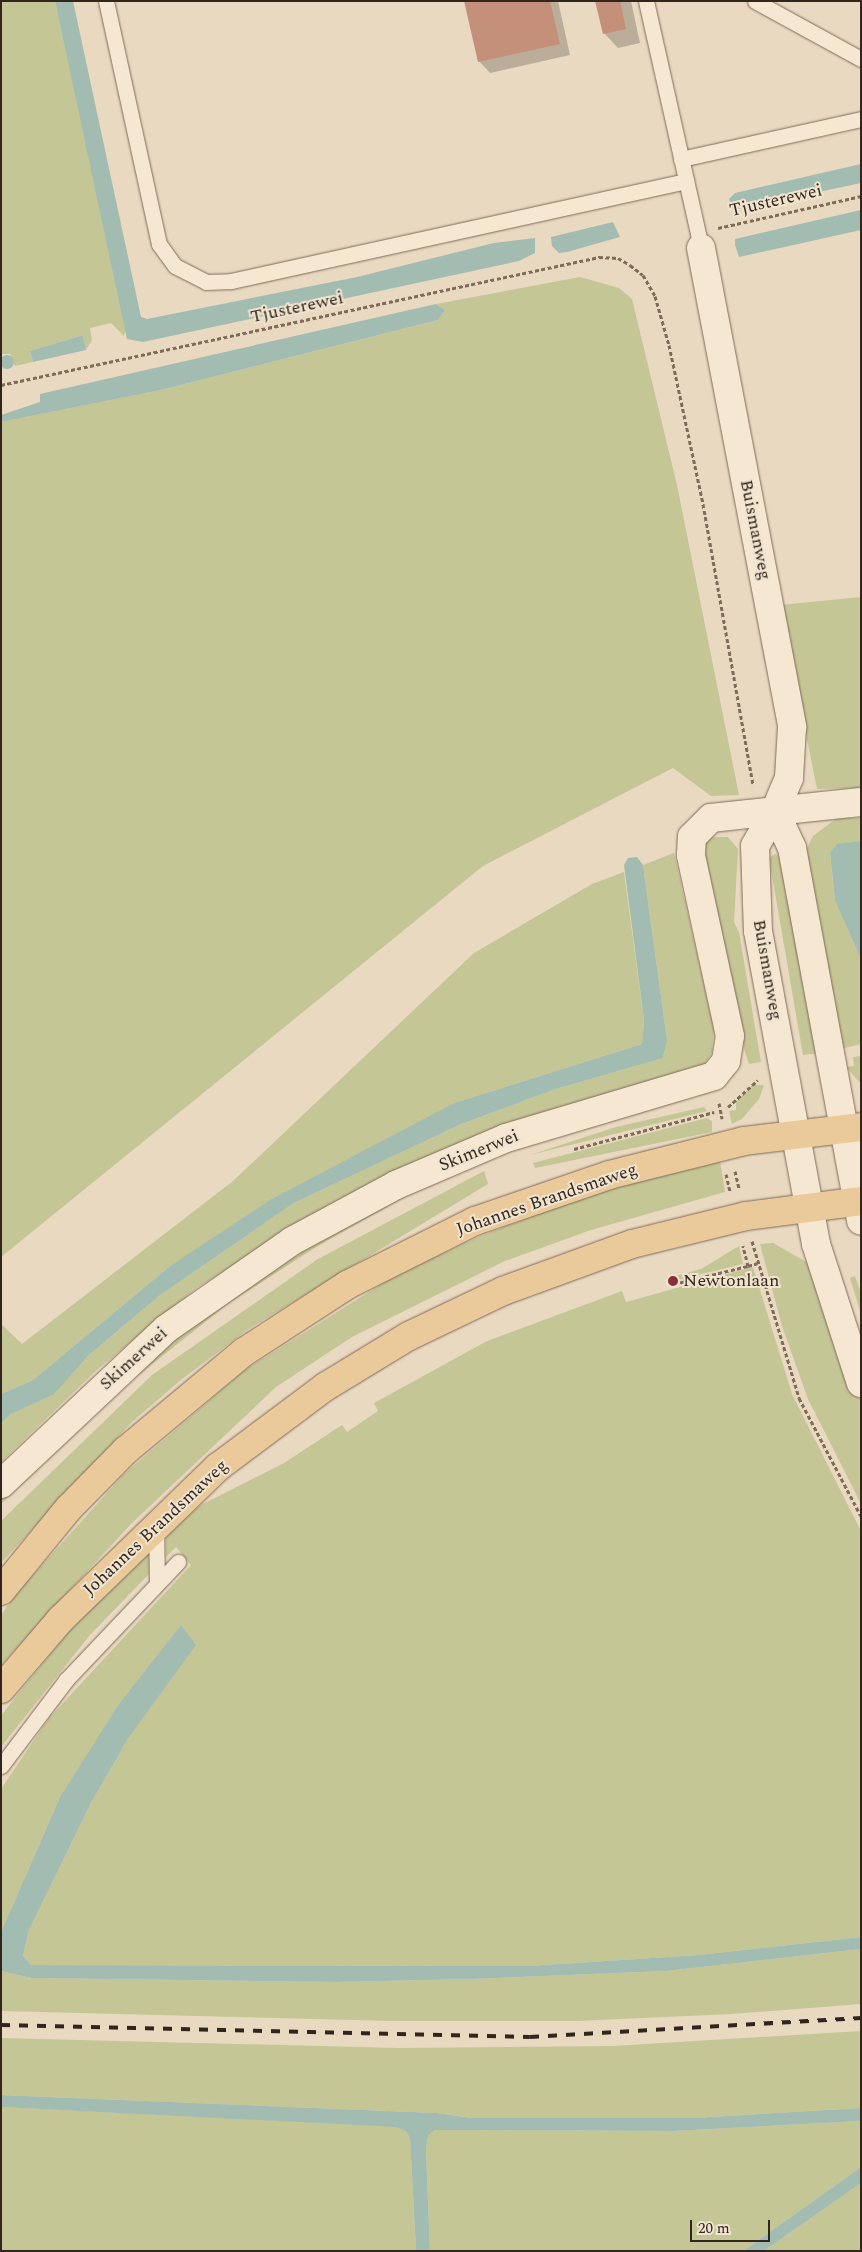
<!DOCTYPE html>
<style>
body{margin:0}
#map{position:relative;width:862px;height:2252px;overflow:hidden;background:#e9d9c0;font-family:Spectral,serif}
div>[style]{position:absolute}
.green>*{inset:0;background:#c5c696}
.water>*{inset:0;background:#a3bcb2}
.round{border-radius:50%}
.shadow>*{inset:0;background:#0003}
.building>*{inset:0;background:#c49079}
.path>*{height:3px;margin-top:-1.5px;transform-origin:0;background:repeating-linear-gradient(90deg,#806a5a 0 4px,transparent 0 6.5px)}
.roads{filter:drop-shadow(0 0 1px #806a5a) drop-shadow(0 0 1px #806a5a)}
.lane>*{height:15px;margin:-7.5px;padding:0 7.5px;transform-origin:7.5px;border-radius:7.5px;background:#f5e7d2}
.street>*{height:28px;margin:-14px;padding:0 14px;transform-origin:14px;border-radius:14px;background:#f5e7d2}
.secondary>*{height:28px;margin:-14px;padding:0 14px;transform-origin:14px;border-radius:14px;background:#f5e7d2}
.primary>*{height:28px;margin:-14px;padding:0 14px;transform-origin:14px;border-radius:14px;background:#eac99a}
.rail>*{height:4px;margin-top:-2px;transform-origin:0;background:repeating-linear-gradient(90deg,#31251d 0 9px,transparent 0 18px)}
.dots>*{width:14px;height:14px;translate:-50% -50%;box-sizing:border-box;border:2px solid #f1e4cf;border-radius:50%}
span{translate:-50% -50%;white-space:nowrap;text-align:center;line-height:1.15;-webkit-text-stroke:4px #f1e4cf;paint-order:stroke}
.street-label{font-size:18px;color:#31251d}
.poi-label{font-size:18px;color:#31251d}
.left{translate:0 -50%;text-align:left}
.frame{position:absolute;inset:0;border:2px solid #31251d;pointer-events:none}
.scale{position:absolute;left:690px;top:2220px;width:80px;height:22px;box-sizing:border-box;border:2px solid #31251d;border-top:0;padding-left:6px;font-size:15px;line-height:18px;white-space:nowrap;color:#31251d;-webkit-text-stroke:4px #f1e4cf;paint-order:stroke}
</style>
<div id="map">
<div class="green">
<div style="clip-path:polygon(1px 1px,55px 1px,127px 326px,124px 336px,111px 323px,90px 328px,92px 340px,86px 350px,83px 335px,30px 351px,33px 362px,15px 366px,10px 354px,1px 354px)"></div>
<div style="clip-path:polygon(580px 277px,619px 288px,632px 299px,677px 485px,739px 795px,711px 796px,673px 768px,483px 866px,1px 1257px,1px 422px,161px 390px,438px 320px,445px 310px,436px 304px)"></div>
<div style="clip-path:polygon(861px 597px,861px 788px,817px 789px,780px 605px)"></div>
<div style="clip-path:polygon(837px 818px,861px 818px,861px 841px,830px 854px,835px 901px,861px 959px,861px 1044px,837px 1050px,804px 854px,813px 836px)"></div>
<div style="clip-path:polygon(714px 837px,728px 837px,738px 849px,734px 922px,739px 932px,761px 1062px,749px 1064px,745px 1052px,702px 853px,704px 841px)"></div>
<div style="clip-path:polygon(674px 853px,714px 1029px,712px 1052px,705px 1064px,694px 1073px,508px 1123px,371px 1183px,302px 1222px,195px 1289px,98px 1369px,1px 1462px,1px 1423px,11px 1414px,54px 1393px,89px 1355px,159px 1296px,294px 1203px,459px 1125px,553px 1090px,663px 1058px,667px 1040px,643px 865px)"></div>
<div style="clip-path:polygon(775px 854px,781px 857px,821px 1053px,803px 1055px,769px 858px)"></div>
<div style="clip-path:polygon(624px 872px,644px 1020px,642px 1044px,454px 1103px,170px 1266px,33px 1380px,1px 1394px,1px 1324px,22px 1344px,233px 1181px,474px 953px,592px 884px)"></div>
<div style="clip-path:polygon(861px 1056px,861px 1084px,846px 1067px,854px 1066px,853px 1057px)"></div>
<div style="clip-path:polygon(752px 1085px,764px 1085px,759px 1099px,742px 1119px,732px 1124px,729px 1111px,736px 1110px,736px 1102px)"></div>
<div style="clip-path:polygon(704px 1107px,707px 1111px,530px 1155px,616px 1127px)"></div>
<div style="clip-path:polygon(707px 1118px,712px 1121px,712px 1132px,535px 1168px,533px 1163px)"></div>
<div style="clip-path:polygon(720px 1161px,725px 1192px,591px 1230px,505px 1261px,352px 1337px,276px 1387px,131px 1524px,1px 1665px,1px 1615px,16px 1594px,124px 1474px,245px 1370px,396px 1275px,483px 1235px,600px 1191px)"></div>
<div style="clip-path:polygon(484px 1171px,488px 1184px,247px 1330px,181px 1380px,132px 1422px,1px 1563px,1px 1521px,152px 1375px,318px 1259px)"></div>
<div style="clip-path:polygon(439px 1178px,321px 1244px,229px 1303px,131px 1381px,1px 1504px,1px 1499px,128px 1379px,185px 1331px,318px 1240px)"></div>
<div style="clip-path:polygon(773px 1243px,810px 1264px,861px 1402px,861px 1504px,808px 1399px,782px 1326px,760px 1244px)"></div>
<div style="clip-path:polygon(739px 1246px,743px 1264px,673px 1281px,672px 1277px,701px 1269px)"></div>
<div style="clip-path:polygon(753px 1267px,792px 1394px,861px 1531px,861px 1937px,698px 1955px,529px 1966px,31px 1965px,23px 1956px,29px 1930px,91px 1803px,129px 1737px,60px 1797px,1px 1932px,1px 1789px,49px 1718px,191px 1565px,176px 1547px,166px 1557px,166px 1534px,201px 1505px,284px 1463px,342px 1425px,347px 1432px,378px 1411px,374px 1403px,487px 1341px,622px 1291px,626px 1302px)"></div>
<div style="clip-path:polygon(855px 1276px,861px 1293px,861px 1314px,850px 1278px)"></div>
<div style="clip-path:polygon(148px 1550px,149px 1574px,90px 1635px,1px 1747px,1px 1716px,14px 1699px,65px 1636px)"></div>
<div style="clip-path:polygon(861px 1949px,861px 2004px,732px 2014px,577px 2021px,395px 2021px,1px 2011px,1px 1971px,31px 1978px,337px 1982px,471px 1979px,666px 1971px)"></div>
<div style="clip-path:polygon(861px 2031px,861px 2108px,692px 2118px,471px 2118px,437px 2113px,1px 2095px,1px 2038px,398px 2048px,613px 2046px)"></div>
<div style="clip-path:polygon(1px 2107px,396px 2126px,406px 2131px,410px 2139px,416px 2251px,1px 2251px)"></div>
<div style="clip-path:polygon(861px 2121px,861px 2167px,743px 2251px,430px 2251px,426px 2150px,428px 2136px,435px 2130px,673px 2131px)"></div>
<div style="clip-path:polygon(861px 2183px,861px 2251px,764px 2251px)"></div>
</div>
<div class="water">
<div style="clip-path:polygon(55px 1px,73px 1px,141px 317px,147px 319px,357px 277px,494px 243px,535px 238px,535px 253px,519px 261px,143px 342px,127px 339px)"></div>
<div style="clip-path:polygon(861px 164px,861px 183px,733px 210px,729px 199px,735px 193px)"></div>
<div style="clip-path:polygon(861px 210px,861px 230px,739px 257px,735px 245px,735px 239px)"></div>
<div style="clip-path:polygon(613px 222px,620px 237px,567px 252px,559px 253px,552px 246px,551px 237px)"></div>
<div style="clip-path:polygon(436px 304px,445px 310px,438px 320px,161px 390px,1px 422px,1px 415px,40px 402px,40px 394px)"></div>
<div style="clip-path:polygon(83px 335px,86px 350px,33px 362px,30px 351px)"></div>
<div class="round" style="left:0;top:355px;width:14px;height:14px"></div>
<div style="clip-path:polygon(861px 841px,861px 959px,835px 901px,830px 853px,837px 844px)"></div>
<div style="clip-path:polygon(637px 857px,643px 865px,667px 1040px,663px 1058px,553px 1090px,459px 1125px,294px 1203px,159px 1296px,89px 1355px,54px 1394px,11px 1414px,1px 1423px,1px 1394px,33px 1380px,170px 1266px,270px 1200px,454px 1103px,642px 1044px,644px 1020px,624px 865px,628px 858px)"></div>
<div style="clip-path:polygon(181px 1625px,196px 1645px,129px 1737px,91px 1803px,29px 1930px,23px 1956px,31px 1965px,529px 1966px,698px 1955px,861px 1937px,861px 1949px,666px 1971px,471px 1979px,337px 1982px,31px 1978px,1px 1971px,1px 1932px,60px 1797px,119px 1704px)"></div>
<div style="clip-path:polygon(1px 2095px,437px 2113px,471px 2118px,692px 2118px,861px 2108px,861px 2121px,673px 2131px,435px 2130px,428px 2136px,426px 2150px,430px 2251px,416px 2251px,410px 2139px,406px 2131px,396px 2127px,1px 2107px)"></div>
<div style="clip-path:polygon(861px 2167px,861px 2183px,764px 2251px,743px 2251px)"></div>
</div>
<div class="shadow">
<div style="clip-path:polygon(465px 1px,558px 1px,570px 55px,490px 73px,479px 61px)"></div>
<div style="clip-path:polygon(597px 1px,631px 1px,640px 43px,618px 48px,604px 33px)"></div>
</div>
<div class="building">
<div style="clip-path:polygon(464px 1px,550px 1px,560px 44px,478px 62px)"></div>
<div style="clip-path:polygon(595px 1px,620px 1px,626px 29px,603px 34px)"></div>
</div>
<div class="path">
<div style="left:718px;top:228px;width:147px;rotate:-12.6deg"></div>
<div style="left:1px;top:385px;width:612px;rotate:-12.08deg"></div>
<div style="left:599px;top:257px;width:19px;rotate:3deg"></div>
<div style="left:618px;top:258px;width:14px;rotate:30deg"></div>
<div style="left:630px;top:265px;width:16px;rotate:38deg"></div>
<div style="left:643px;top:275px;width:24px;rotate:60deg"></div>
<div style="left:655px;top:296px;width:51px;rotate:74.1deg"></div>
<div style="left:669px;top:345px;width:163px;rotate:77.9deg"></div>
<div style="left:703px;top:504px;width:286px;rotate:79.9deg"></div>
<div style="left:719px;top:1103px;width:16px;rotate:79deg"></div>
<div style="left:728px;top:1107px;width:40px;rotate:-42deg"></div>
<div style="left:574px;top:1149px;width:145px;rotate:-14.8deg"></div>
<div style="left:735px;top:1171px;width:18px;rotate:77deg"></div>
<div style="left:726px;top:1174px;width:18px;rotate:77deg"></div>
<div style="left:752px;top:1241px;width:164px;rotate:73.3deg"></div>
<div style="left:799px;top:1398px;width:133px;rotate:62.3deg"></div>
<div style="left:748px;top:1266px;width:10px;rotate:-17deg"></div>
<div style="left:674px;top:1284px;width:76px;rotate:-13.7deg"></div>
<div style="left:748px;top:1266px;width:21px;rotate:-104deg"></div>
</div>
<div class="roads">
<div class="lane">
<div style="left:106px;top:1px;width:249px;rotate:77.7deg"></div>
<div style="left:159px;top:244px;width:27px;rotate:54deg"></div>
<div style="left:175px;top:266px;width:35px;rotate:27deg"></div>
<div style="left:206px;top:282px;width:25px;rotate:-2deg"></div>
<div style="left:231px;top:281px;width:466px;rotate:-12.4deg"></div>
<div style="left:646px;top:1px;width:253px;rotate:77.4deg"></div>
<div style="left:755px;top:1px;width:121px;rotate:28.7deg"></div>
<div style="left:681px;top:159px;width:184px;rotate:-12.5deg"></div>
<div style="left:156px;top:1525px;width:58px;rotate:89deg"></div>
<div style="left:1px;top:1766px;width:108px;rotate:-52.9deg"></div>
<div style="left:66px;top:1680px;width:163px;rotate:-46.5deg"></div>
</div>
<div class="street">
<div style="left:701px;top:248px;width:488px;rotate:79.2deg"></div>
<div style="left:792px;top:727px;width:51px;rotate:93.4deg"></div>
<div style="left:789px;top:778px;width:36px;rotate:113deg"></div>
<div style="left:775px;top:811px;width:86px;rotate:-6deg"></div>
</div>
<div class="secondary">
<div style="left:775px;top:811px;width:40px;rotate:119.7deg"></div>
<div style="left:755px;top:846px;width:85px;rotate:88deg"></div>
<div style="left:758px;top:931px;width:318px;rotate:79.5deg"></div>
<div style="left:816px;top:1244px;width:146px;rotate:72.1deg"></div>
<div style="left:775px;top:811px;width:41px;rotate:65.3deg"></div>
<div style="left:792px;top:848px;width:379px;rotate:79.5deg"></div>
<div style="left:1px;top:1484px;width:226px;rotate:-43.2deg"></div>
<div style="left:166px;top:1329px;width:154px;rotate:-34.9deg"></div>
<div style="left:292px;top:1241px;width:118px;rotate:-28.3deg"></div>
<div style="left:396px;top:1185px;width:120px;rotate:-23.1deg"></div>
<div style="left:506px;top:1138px;width:217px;rotate:-16.6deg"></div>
<div style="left:714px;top:1076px;width:19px;rotate:-51deg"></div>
<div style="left:726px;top:1061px;width:25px;rotate:-81deg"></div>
<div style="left:730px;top:1036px;width:185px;rotate:-102.2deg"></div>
<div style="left:691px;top:855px;width:18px;rotate:-87deg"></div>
<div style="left:692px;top:837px;width:27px;rotate:-45deg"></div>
<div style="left:711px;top:818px;width:64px;rotate:-6.2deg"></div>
</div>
<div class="primary">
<div style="left:1px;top:1591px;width:107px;rotate:-50.7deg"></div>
<div style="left:69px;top:1508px;width:80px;rotate:-45.5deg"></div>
<div style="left:125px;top:1451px;width:155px;rotate:-39.8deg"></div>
<div style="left:244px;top:1352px;width:123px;rotate:-33deg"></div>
<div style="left:347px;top:1285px;width:143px;rotate:-26.6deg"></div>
<div style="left:475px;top:1221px;width:142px;rotate:-18.9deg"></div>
<div style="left:609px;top:1175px;width:139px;rotate:-14.1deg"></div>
<div style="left:744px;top:1141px;width:118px;rotate:-6.8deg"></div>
<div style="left:1px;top:1689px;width:92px;rotate:-49.4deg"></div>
<div style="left:61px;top:1619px;width:219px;rotate:-44.1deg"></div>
<div style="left:218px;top:1467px;width:134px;rotate:-36.8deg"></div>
<div style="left:325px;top:1387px;width:98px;rotate:-31.3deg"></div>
<div style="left:409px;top:1336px;width:104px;rotate:-25.6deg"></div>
<div style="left:503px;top:1291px;width:137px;rotate:-20deg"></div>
<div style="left:632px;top:1244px;width:117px;rotate:-13.8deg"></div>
<div style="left:746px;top:1216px;width:116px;rotate:-7.4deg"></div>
</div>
</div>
<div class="rail">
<div style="left:1px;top:2025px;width:529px;rotate:1.3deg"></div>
<div style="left:530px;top:2037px;width:332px;rotate:-3.3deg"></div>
</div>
<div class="dots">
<div style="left:673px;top:1281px;background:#8a2f39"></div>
</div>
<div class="street-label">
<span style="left:776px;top:201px;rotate:-13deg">Tjusterewei</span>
<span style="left:297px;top:308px;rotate:-12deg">Tjusterewei</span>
<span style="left:755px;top:530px;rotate:79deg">Buismanweg</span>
<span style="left:767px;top:970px;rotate:80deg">Buismanweg</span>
<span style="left:479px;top:1151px;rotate:-22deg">Skimerwei</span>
<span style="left:547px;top:1200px;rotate:-19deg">Johannes Brandsmaweg</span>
<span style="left:134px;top:1359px;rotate:-42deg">Skimerwei</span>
<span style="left:156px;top:1528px;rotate:-43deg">Johannes Brandsmaweg</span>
</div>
<div class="poi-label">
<span class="left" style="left:683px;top:1281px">Newtonlaan</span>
</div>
<div class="frame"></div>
<div class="scale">20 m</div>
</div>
